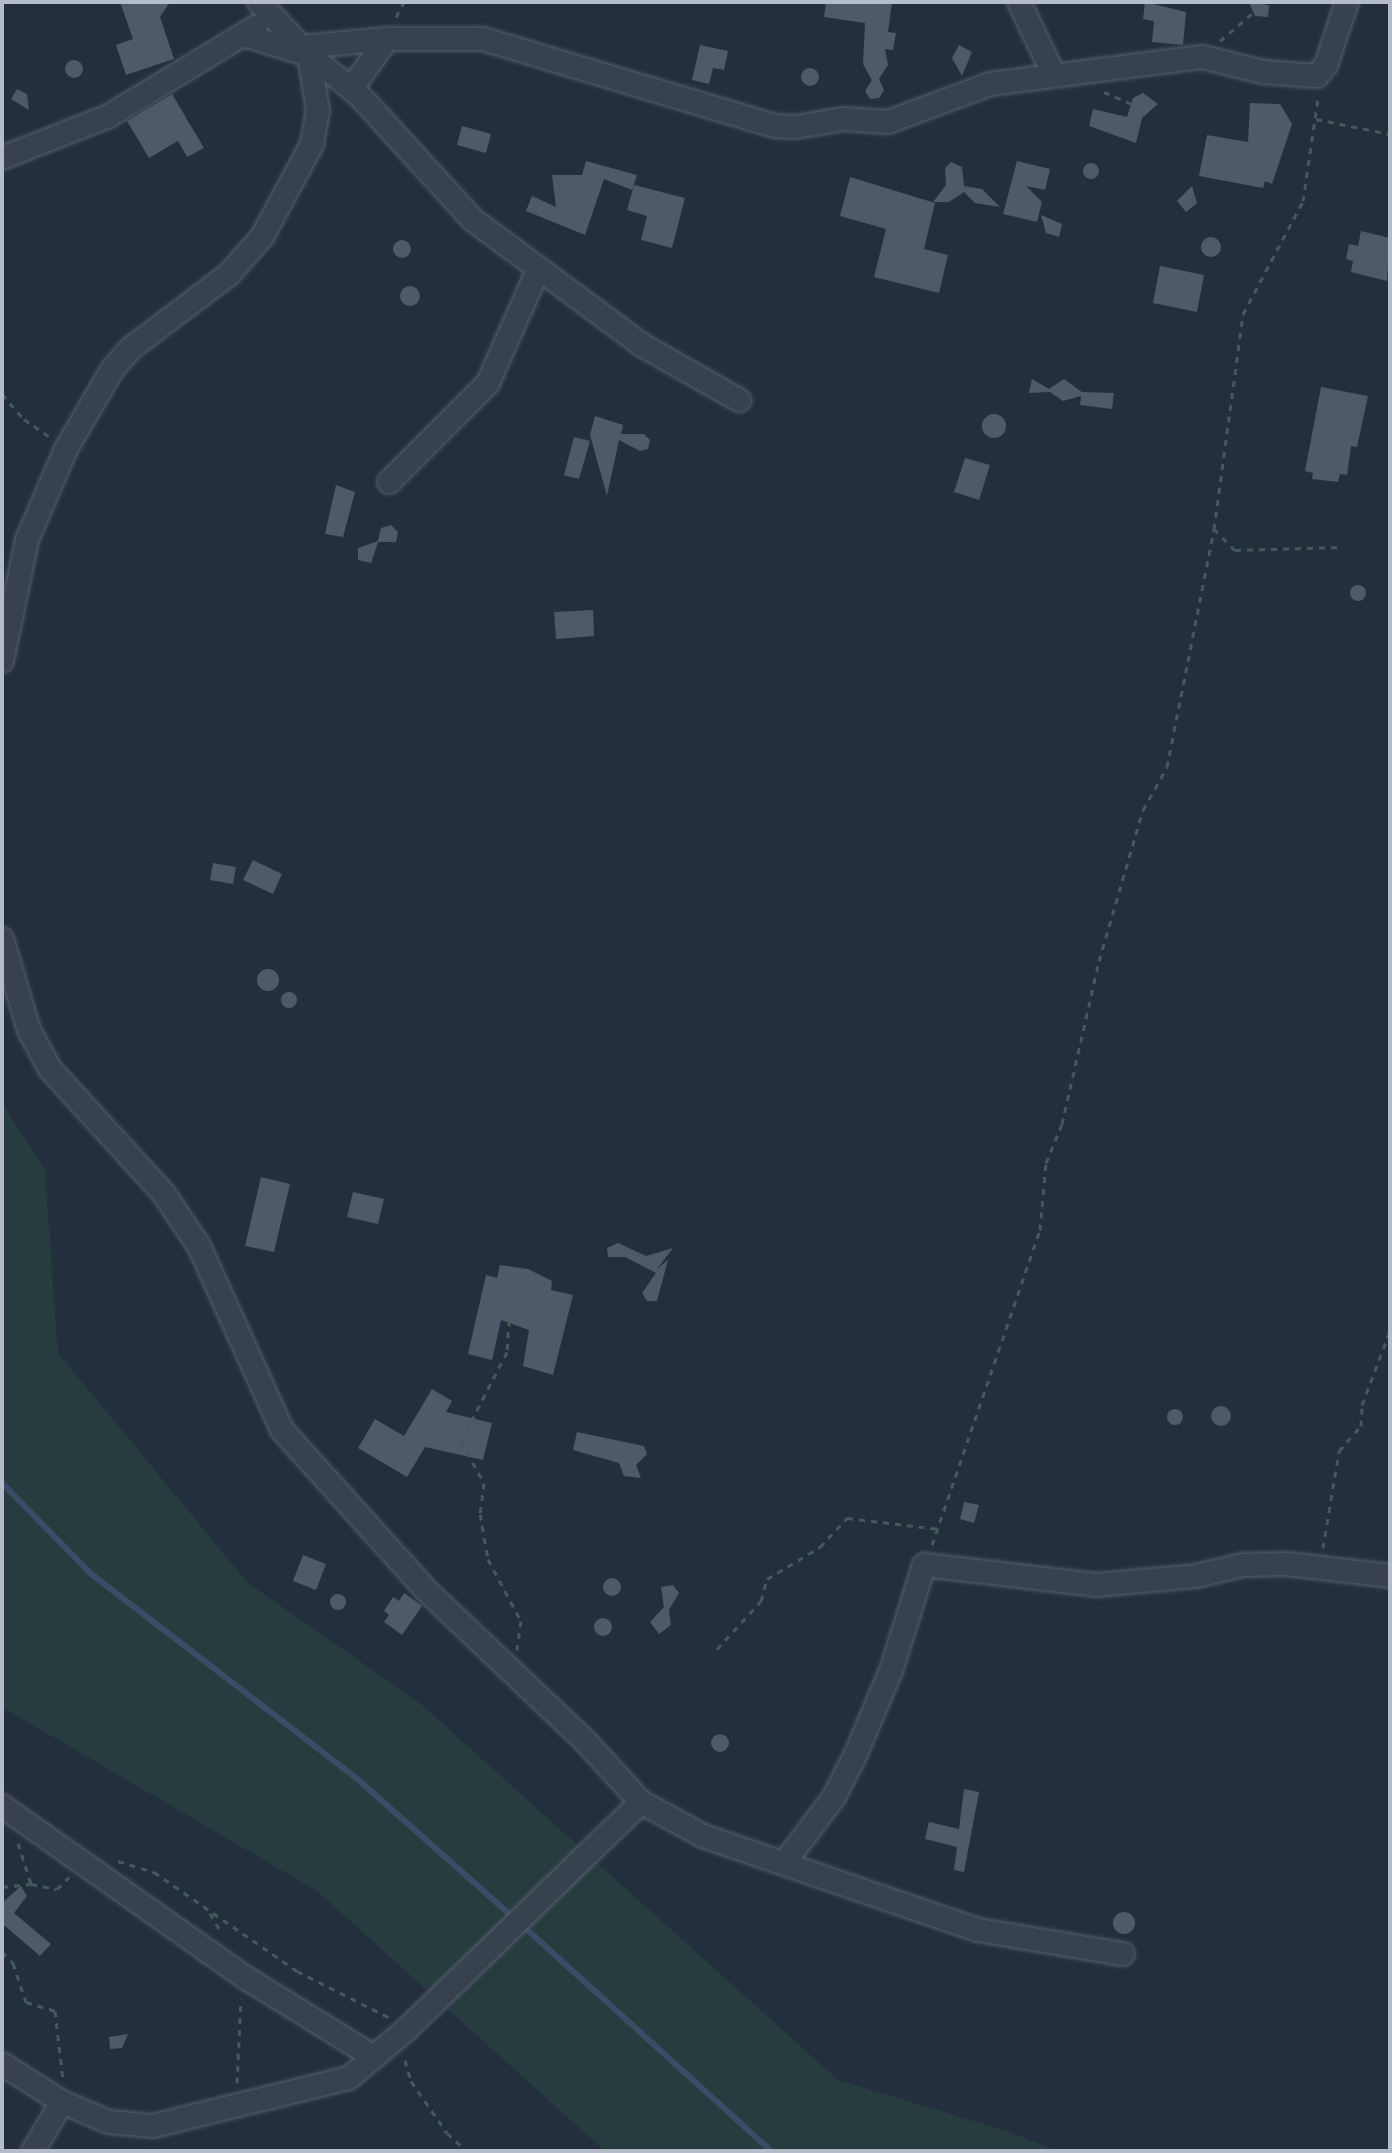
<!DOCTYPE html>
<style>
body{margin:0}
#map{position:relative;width:1392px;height:2153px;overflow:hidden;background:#242f3e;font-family:"Work Sans",sans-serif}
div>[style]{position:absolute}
.green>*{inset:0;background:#263c3f}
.stream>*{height:6px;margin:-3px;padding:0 3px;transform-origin:3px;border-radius:3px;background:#3a4d66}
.building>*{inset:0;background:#4e5969}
.round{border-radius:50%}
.path>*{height:3px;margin-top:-1.5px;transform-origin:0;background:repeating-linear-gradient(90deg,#44595c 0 6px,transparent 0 12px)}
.roads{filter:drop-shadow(0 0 2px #565f6c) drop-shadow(0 0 2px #565f6c)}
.minor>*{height:22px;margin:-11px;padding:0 11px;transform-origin:11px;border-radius:11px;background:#38414e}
span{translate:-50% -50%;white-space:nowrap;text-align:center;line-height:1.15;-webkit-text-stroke:8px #1d2633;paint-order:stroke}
.frame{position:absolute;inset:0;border:4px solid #b4bcc9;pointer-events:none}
</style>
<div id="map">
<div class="green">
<div style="clip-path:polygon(2px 1103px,45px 1169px,58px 1353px,248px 1583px,421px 1704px,838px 2080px,1010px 2132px,1056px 2151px,605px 2151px,317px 1891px,2px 1707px)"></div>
</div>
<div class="stream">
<div style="left:2px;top:1483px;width:126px;rotate:45.6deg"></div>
<div style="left:90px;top:1573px;width:333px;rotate:37.6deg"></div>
<div style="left:354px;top:1776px;width:214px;rotate:41.6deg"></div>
<div style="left:522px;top:1925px;width:336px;rotate:42.2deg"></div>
</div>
<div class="building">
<div style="clip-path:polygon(120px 2px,170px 2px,160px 17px,174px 59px,126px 75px,116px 45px,133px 39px)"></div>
<div style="clip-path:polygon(826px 2px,892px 2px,888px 32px,896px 33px,893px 50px,885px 49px,888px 65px,879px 79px,884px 90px,879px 98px,870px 99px,865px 91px,872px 80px,863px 64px,865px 23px,824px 17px)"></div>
<div style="clip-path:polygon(1145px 2px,1186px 12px,1183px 45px,1152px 42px,1154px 21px,1143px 19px)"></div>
<div style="clip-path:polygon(1249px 2px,1269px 5px,1268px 17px,1255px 16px)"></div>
<div style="clip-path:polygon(700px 45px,728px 51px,724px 70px,713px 68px,709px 84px,692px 80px)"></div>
<div style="clip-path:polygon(959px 45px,972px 52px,962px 76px,952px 58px)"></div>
<div class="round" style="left:65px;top:60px;width:18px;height:18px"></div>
<div class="round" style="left:801px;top:68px;width:18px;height:18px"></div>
<div style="clip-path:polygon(17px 89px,27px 94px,29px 110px,11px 99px)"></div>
<div style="clip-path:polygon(1143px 93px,1158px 104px,1142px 118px,1136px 143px,1089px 126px,1093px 109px,1127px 117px,1133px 98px)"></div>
<div style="clip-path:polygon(172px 94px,204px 148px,187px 157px,178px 141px,149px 158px,127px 121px)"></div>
<div style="clip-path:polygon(1250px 103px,1280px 104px,1292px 124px,1272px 184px,1265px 181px,1263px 188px,1199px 176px,1207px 135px,1248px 142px)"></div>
<div style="clip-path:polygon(462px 126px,491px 134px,486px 153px,457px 145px)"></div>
<div style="clip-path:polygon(586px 161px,637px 175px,632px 190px,604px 179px,585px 235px,526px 211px,532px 196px,556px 207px,552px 175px,582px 175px)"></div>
<div style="clip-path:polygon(1017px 161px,1050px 169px,1045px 190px,1026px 186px,1042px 202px,1037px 222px,1003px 214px)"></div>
<div style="clip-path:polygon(951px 162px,962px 167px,964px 186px,982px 189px,1000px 207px,975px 203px,964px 192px,949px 202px,933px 202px,946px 185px,945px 168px)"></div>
<div class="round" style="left:1083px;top:163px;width:16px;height:16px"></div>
<div style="clip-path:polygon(850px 177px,935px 203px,924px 249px,948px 255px,939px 293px,874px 277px,886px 229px,840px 216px)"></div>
<div style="clip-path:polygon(634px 185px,685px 198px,672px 248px,641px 240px,647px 216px,627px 210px)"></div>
<div style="clip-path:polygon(1192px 186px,1197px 203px,1186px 212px,1177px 201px)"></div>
<div style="clip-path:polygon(1041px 215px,1062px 224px,1059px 237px,1046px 233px)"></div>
<div style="clip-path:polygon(1361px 231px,1390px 238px,1387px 281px,1351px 272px,1353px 261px,1346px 259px,1349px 244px,1358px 246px)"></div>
<div class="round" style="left:1201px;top:237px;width:20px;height:20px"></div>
<div class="round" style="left:393px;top:240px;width:18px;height:18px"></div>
<div style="clip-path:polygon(1160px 266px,1204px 275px,1197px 312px,1153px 303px)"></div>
<div class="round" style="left:400px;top:286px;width:20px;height:20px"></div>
<div style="clip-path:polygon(1032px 379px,1049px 389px,1064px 379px,1082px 392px,1114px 393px,1112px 409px,1080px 405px,1081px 396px,1063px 401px,1050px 392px,1029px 393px)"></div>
<div style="clip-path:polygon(1321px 387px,1368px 396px,1357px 447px,1351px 446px,1347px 475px,1340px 474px,1338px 482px,1312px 479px,1313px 473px,1305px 471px)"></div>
<div class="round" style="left:982px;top:414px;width:24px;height:24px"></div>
<div style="clip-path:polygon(595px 416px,623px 425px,621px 434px,644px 434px,650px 440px,648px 449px,640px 451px,619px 440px,607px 496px,590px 435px)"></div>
<div style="clip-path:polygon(574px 437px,590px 441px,579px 479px,564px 475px)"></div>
<div style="clip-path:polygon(965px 458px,990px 465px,979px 500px,954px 492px)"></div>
<div style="clip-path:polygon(336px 485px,355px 492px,343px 537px,325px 534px)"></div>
<div style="clip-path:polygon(391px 525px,398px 532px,396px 542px,378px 542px,371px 563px,358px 560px,358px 548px,378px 541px,381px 528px)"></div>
<div class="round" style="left:1350px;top:585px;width:16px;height:16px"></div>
<div style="clip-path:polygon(593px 610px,594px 636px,556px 639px,554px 612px)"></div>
<div style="clip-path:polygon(253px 860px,282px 874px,273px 894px,243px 880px)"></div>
<div style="clip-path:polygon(213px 863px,236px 867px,233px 884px,210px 880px)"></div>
<div class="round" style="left:257px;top:969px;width:22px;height:22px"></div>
<div class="round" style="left:281px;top:992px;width:16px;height:16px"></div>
<div style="clip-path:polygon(261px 1177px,290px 1184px,274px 1252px,245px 1246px)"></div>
<div style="clip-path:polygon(353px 1192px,384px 1199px,378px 1224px,347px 1217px)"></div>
<div style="clip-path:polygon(618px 1243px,646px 1256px,673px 1248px,657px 1269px,668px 1260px,657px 1301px,647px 1301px,642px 1293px,656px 1273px,625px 1257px,608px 1257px,607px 1248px)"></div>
<div style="clip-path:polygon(500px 1265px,528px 1269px,552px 1281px,551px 1290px,573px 1295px,553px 1375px,523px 1366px,529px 1330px,501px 1320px,492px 1360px,468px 1354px,486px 1275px,497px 1278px)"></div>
<div style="clip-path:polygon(432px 1389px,452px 1401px,446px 1412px,492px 1423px,483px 1460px,425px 1447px,407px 1477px,358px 1448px,375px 1419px,404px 1436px)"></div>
<div class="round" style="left:1211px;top:1406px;width:20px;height:20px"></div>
<div class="round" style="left:1167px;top:1409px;width:16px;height:16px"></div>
<div style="clip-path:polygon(577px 1432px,644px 1446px,647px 1454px,636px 1465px,641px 1478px,624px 1476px,619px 1463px,573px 1450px)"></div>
<div style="clip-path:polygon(964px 1502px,979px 1505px,974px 1523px,960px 1519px)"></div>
<div style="clip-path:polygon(303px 1555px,326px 1564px,316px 1590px,293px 1581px)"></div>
<div class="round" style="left:603px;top:1578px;width:18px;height:18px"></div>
<div style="clip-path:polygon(673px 1585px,679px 1593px,669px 1610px,671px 1625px,659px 1634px,650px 1622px,664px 1607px,661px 1587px)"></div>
<div style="clip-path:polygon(404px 1593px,422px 1606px,402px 1635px,384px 1622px,389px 1615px,384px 1611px,393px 1597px,399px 1601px)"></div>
<div class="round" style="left:330px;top:1594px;width:16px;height:16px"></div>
<div class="round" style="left:594px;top:1618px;width:18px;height:18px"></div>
<div class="round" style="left:711px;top:1734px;width:18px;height:18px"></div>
<div style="clip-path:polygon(964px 1789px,979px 1792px,964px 1872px,954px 1870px,957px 1847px,925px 1839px,929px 1822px,959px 1829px)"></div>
<div style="clip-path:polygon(21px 1886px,27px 1896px,14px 1913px,51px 1944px,40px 1956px,5px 1926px,2px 1931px,2px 1903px)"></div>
<div class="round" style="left:1113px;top:1912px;width:22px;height:22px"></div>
<div style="clip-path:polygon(128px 2034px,122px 2048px,110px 2049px,109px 2037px)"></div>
</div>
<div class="path">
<div style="left:396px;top:17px;width:17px;rotate:-62deg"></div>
<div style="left:1220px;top:41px;width:48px;rotate:-40.7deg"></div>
<div style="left:1104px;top:92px;width:34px;rotate:23deg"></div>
<div style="left:1316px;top:119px;width:76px;rotate:11.5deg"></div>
<div style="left:2px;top:394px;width:33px;rotate:49deg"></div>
<div style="left:24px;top:419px;width:32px;rotate:35deg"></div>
<div style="left:1214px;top:529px;width:30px;rotate:45deg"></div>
<div style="left:1235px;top:550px;width:108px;rotate:-1.6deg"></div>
<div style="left:510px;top:1308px;width:44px;rotate:93.9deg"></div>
<div style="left:507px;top:1352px;width:100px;rotate:117.3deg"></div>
<div style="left:461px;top:1441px;width:48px;rotate:61.3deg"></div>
<div style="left:484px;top:1483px;width:31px;rotate:97deg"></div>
<div style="left:480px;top:1514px;width:46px;rotate:79.9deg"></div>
<div style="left:488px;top:1559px;width:70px;rotate:62deg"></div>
<div style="left:521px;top:1621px;width:29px;rotate:98deg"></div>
<div style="left:932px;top:1545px;width:333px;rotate:-71.1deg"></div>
<div style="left:1040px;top:1230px;width:67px;rotate:-84.9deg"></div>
<div style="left:1046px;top:1163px;width:42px;rotate:-67.7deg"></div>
<div style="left:1062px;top:1124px;width:167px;rotate:-77.2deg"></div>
<div style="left:1099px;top:961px;width:157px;rotate:-73.8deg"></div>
<div style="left:1143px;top:810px;width:49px;rotate:-60.8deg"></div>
<div style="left:1167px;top:767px;width:243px;rotate:-78.8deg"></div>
<div style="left:1214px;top:529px;width:217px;rotate:-82.3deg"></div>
<div style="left:1243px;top:314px;width:128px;rotate:-62deg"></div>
<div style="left:1303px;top:201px;width:104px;rotate:-81.7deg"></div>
<div style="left:1323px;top:1548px;width:98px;rotate:-80.6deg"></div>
<div style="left:1339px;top:1451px;width:33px;rotate:-49deg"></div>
<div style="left:1361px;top:1426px;width:21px;rotate:-87deg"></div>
<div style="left:1362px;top:1405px;width:79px;rotate:-69.3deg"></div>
<div style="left:717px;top:1649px;width:65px;rotate:-47.5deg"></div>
<div style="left:761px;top:1601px;width:23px;rotate:-75deg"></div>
<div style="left:767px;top:1579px;width:62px;rotate:-31.1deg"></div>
<div style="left:820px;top:1547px;width:40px;rotate:-47deg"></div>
<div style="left:847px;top:1518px;width:93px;rotate:6.8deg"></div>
<div style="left:18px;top:1843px;width:43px;rotate:72.4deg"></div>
<div style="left:118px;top:1861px;width:38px;rotate:17deg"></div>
<div style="left:154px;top:1872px;width:174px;rotate:34.7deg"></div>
<div style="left:297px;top:1971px;width:104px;rotate:26.8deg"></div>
<div style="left:2px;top:1887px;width:29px;rotate:-6deg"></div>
<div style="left:31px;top:1884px;width:26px;rotate:11deg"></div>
<div style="left:57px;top:1889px;width:17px;rotate:-45deg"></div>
<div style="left:210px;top:1913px;width:24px;rotate:60deg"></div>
<div style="left:2px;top:1952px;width:16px;rotate:45deg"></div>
<div style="left:13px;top:1963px;width:41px;rotate:71.6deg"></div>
<div style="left:26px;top:2002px;width:30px;rotate:17deg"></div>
<div style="left:55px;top:2011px;width:69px;rotate:83.4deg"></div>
<div style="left:405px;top:2060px;width:22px;rotate:74deg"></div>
<div style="left:411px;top:2081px;width:63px;rotate:55.3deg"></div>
<div style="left:447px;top:2133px;width:27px;rotate:42deg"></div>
<div style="left:237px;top:2083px;width:84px;rotate:-87.3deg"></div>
</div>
<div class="roads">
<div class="minor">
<div style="left:1019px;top:2px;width:79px;rotate:64.4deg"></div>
<div style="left:244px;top:35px;width:68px;rotate:17.1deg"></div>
<div style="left:309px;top:55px;width:63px;rotate:38.5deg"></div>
<div style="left:358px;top:94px;width:171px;rotate:47.6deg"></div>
<div style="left:473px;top:220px;width:210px;rotate:36.5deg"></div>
<div style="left:642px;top:345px;width:112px;rotate:29.6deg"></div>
<div style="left:302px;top:47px;width:85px;rotate:-5.4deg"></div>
<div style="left:387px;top:39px;width:96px"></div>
<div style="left:483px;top:39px;width:304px;rotate:16.6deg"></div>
<div style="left:774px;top:126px;width:21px;rotate:3deg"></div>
<div style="left:795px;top:127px;width:50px;rotate:-9.3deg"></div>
<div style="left:844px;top:119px;width:44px;rotate:3.9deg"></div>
<div style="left:888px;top:122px;width:109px;rotate:-20.4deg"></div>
<div style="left:990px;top:84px;width:214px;rotate:-7.3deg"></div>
<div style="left:1202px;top:57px;width:63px;rotate:13.8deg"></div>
<div style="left:1263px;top:72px;width:54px;rotate:4.2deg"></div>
<div style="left:1317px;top:76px;width:14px;rotate:-51deg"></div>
<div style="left:1326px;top:65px;width:66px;rotate:-71.6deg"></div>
<div style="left:351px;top:89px;width:62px;rotate:-54.2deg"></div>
<div style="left:2px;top:158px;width:115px;rotate:-21.4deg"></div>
<div style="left:109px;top:116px;width:172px;rotate:-31.2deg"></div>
<div style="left:389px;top:482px;width:140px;rotate:-45deg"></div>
<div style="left:488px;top:383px;width:124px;rotate:-66.1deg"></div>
<div style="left:2px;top:661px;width:124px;rotate:-78.3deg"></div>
<div style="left:27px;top:540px;width:99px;rotate:-66.8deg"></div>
<div style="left:66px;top:449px;width:91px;rotate:-59.8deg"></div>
<div style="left:112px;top:370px;width:28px;rotate:-49deg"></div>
<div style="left:130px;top:349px;width:124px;rotate:-37.1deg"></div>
<div style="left:229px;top:274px;width:50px;rotate:-48.3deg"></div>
<div style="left:262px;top:237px;width:106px;rotate:-61.7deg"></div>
<div style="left:312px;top:144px;width:34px;rotate:-80deg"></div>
<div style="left:318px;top:111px;width:57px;rotate:-99.1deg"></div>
<div style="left:309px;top:55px;width:73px;rotate:-133.3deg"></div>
<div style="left:2px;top:939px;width:95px;rotate:73.5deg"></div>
<div style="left:29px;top:1030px;width:44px;rotate:61.7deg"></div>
<div style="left:50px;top:1069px;width:169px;rotate:47.6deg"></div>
<div style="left:164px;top:1194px;width:63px;rotate:56.1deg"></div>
<div style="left:199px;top:1246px;width:202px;rotate:65.7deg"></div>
<div style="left:282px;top:1430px;width:217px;rotate:48deg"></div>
<div style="left:427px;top:1591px;width:219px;rotate:43.5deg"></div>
<div style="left:586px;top:1742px;width:81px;rotate:47.5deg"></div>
<div style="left:641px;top:1802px;width:71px;rotate:28.7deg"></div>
<div style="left:703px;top:1836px;width:291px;rotate:18.9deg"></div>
<div style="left:978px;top:1930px;width:147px;rotate:9.4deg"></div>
<div style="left:2px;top:1806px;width:299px;rotate:35.2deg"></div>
<div style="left:246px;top:1978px;width:150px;rotate:31.7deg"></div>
<div style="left:785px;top:1862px;width:81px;rotate:-53deg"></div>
<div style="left:834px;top:1797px;width:46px;rotate:-62.9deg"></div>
<div style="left:855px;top:1756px;width:95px;rotate:-67.2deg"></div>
<div style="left:892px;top:1668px;width:108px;rotate:-72.7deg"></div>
<div style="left:924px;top:1565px;width:173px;rotate:6.6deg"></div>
<div style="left:1096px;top:1585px;width:100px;rotate:-5.1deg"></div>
<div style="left:1196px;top:1576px;width:48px;rotate:-13.2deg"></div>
<div style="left:1243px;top:1565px;width:44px;rotate:-1.3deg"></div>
<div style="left:1287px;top:1564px;width:104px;rotate:6.6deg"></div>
<div style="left:2px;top:2064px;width:71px;rotate:32.3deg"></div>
<div style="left:33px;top:2151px;width:57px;rotate:-59.4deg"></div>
<div style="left:62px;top:2102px;width:51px;rotate:23.1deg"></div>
<div style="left:109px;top:2122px;width:44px;rotate:5.2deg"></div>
<div style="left:153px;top:2126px;width:202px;rotate:-13.8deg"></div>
<div style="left:349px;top:2078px;width:76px;rotate:-40.2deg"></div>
<div style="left:407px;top:2029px;width:326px;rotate:-44.1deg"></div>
</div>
</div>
<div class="frame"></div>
</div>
